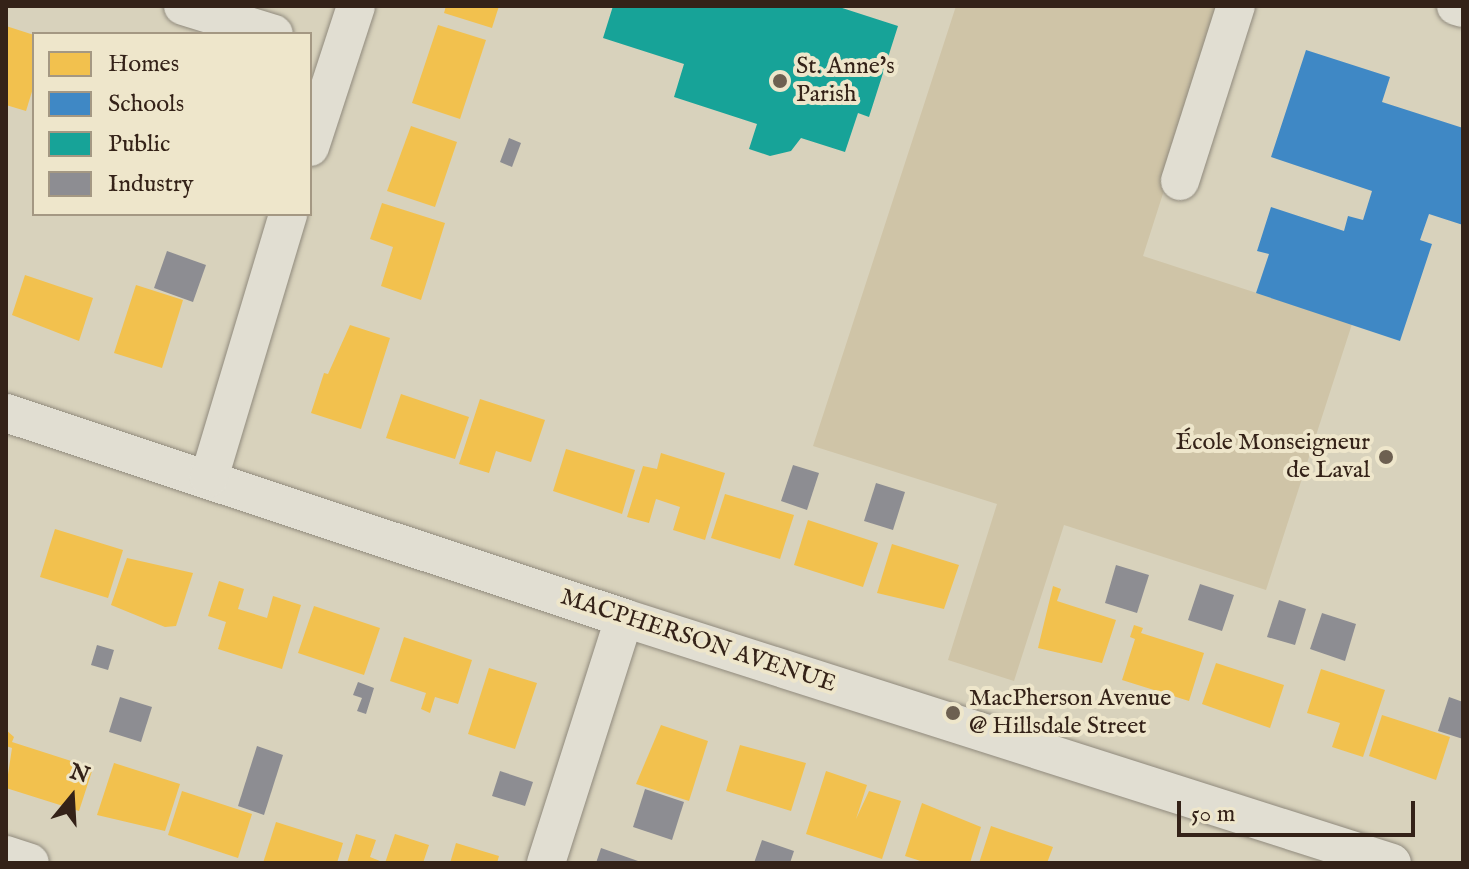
<!DOCTYPE html>
<meta charset="utf-8">
<style>
body{margin:0}
#map{position:relative;width:1469px;height:869px;overflow:hidden;background:#d8d2bc;font-family:"IM FELL English",serif}
div>[style]{position:absolute}
.green>*{inset:0;background:#cfc4a7}
.homes>*{inset:0;background:#f2c14e}
.schools>*{inset:0;background:#3f88c5}
.public>*{inset:0;background:#17a398}
.industry>*{inset:0;background:#8d8d92}
.roads{filter:drop-shadow(0 0 2px #908a7d) drop-shadow(0 0 2px #908a7d)}
.minor>*{height:38px;margin:-19px;padding:0 19px;transform-origin:19px;border-radius:19px;background:#e1ded2}
.dots>*{width:22px;height:22px;translate:-50% -50%;box-sizing:border-box;border:4px solid #eee6cb;border-radius:50%}
span{translate:-50% -50%;white-space:nowrap;text-align:center;line-height:1.15;-webkit-text-stroke:8px #eee6cb;paint-order:stroke}
.poi-label{font-size:24px;color:#342218}
.left{translate:0 -50%;text-align:left}
.right{translate:-100% -50%;text-align:right}
.street-label{font-size:24px;color:#342218}
.frame{position:absolute;inset:0;border:8px solid #342218;pointer-events:none}
.legend{position:absolute;left:32px;top:32px;width:280px;height:184px;box-sizing:border-box;background:#eee6cb;border:2px solid #a49883;margin:0;padding:10px 14px;list-style:none;font-size:24px;color:#342218}
.legend li{display:flex;align-items:center;gap:16px;height:40px}
.legend b{width:40px;border:2px solid #a49883}
.north{position:absolute;left:32px;top:757px;width:80px;height:80px;-webkit-text-stroke:6px #eee6cb;paint-order:stroke;rotate:18deg;font-size:22px;font-weight:700;line-height:32px;text-align:center;color:#342218}
.north::after{content:'';display:block;margin:auto;width:28px;height:36px;background:#342218;clip-path:polygon(50% 0,100% 100%,50% 72%,0 100%)}
.scale{position:absolute;left:1177px;top:801px;width:238px;height:36px;box-sizing:border-box;border:4px solid #342218;border-top:0;padding-left:10px;font-size:24px;line-height:28px;white-space:nowrap;color:#342218;-webkit-text-stroke:6px #eee6cb;paint-order:stroke}
</style>
<div id="map">
<div class="green">
<div style="clip-path:polygon(956px 6px,1223px 6px,1143px 256px,1352px 324px,1266px 590px,1064px 525px,1014px 681px,948px 660px,997px 504px,813px 446px)"></div>
</div>
<div class="homes">
<div style="clip-path:polygon(446px 6px,499px 6px,492px 28px,444px 13px)"></div>
<div style="clip-path:polygon(438px 25px,486px 40px,460px 119px,412px 103px)"></div>
<div style="clip-path:polygon(6px 26px,34px 35px,34px 85px,26px 111px,6px 105px)"></div>
<div style="clip-path:polygon(411px 126px,457px 142px,435px 207px,387px 191px)"></div>
<div style="clip-path:polygon(382px 203px,445px 223px,421px 300px,381px 286px,393px 247px,370px 239px)"></div>
<div style="clip-path:polygon(25px 275px,93px 298px,79px 341px,12px 315px)"></div>
<div style="clip-path:polygon(136px 285px,183px 300px,162px 368px,114px 353px)"></div>
<div style="clip-path:polygon(350px 325px,390px 338px,361px 429px,311px 413px,324px 373px,328px 374px)"></div>
<div style="clip-path:polygon(401px 394px,469px 417px,455px 459px,386px 438px)"></div>
<div style="clip-path:polygon(480px 399px,545px 420px,531px 462px,496px 451px,489px 473px,459px 464px)"></div>
<div style="clip-path:polygon(566px 449px,635px 470px,622px 514px,553px 491px)"></div>
<div style="clip-path:polygon(661px 453px,725px 473px,705px 540px,673px 530px,680px 507px,656px 499px,649px 523px,627px 517px,643px 466px,657px 469px)"></div>
<div style="clip-path:polygon(725px 494px,794px 515px,780px 559px,711px 538px)"></div>
<div style="clip-path:polygon(808px 520px,878px 543px,863px 587px,794px 565px)"></div>
<div style="clip-path:polygon(55px 529px,123px 550px,108px 598px,40px 577px)"></div>
<div style="clip-path:polygon(892px 544px,959px 565px,944px 609px,877px 593px)"></div>
<div style="clip-path:polygon(127px 558px,193px 573px,176px 626px,165px 627px,111px 605px)"></div>
<div style="clip-path:polygon(219px 581px,244px 589px,238px 609px,267px 618px,273px 596px,301px 605px,282px 669px,218px 649px,226px 622px,208px 616px)"></div>
<div style="clip-path:polygon(1053px 586px,1061px 589px,1057px 601px,1116px 620px,1102px 663px,1038px 648px)"></div>
<div style="clip-path:polygon(314px 606px,380px 628px,364px 675px,298px 653px)"></div>
<div style="clip-path:polygon(1134px 625px,1143px 628px,1141px 633px,1204px 653px,1189px 701px,1122px 680px,1135px 639px,1130px 637px)"></div>
<div style="clip-path:polygon(404px 637px,472px 660px,458px 704px,435px 697px,430px 713px,421px 709px,426px 693px,390px 681px)"></div>
<div style="clip-path:polygon(1216px 663px,1284px 685px,1270px 728px,1202px 704px)"></div>
<div style="clip-path:polygon(489px 668px,537px 683px,515px 749px,468px 734px)"></div>
<div style="clip-path:polygon(1321px 669px,1385px 690px,1363px 757px,1332px 747px,1340px 723px,1307px 713px)"></div>
<div style="clip-path:polygon(1382px 715px,1450px 737px,1436px 780px,1369px 756px)"></div>
<div style="clip-path:polygon(661px 725px,708px 741px,689px 801px,636px 784px)"></div>
<div style="clip-path:polygon(6px 730px,14px 737px,12px 742px,93px 768px,79px 811px,6px 788px,12px 748px,6px 746px)"></div>
<div style="clip-path:polygon(740px 745px,806px 763px,791px 811px,726px 791px)"></div>
<div style="clip-path:polygon(114px 763px,180px 784px,165px 831px,97px 815px)"></div>
<div style="clip-path:polygon(826px 771px,867px 785px,856px 819px,869px 791px,901px 801px,882px 859px,806px 834px)"></div>
<div style="clip-path:polygon(182px 791px,252px 814px,238px 858px,168px 835px)"></div>
<div style="clip-path:polygon(922px 803px,981px 827px,970px 863px,927px 863px,905px 856px)"></div>
<div style="clip-path:polygon(276px 822px,343px 843px,337px 863px,263px 863px)"></div>
<div style="clip-path:polygon(991px 826px,1053px 847px,1047px 863px,979px 863px)"></div>
<div style="clip-path:polygon(356px 834px,376px 840px,370px 857px,385px 863px,347px 863px)"></div>
<div style="clip-path:polygon(395px 834px,429px 845px,423px 863px,385px 863px)"></div>
<div style="clip-path:polygon(456px 843px,499px 856px,497px 863px,450px 863px)"></div>
</div>
<div class="schools">
<div style="clip-path:polygon(1306px 50px,1390px 77px,1382px 102px,1463px 128px,1463px 225px,1429px 214px,1420px 240px,1432px 244px,1400px 341px,1256px 293px,1269px 254px,1257px 251px,1271px 207px,1344px 231px,1348px 216px,1363px 220px,1372px 191px,1271px 157px)"></div>
</div>
<div class="public">
<div style="clip-path:polygon(613px 6px,836px 6px,898px 26px,869px 117px,858px 113px,845px 152px,801px 138px,791px 151px,770px 156px,749px 149px,757px 124px,674px 97px,684px 64px,603px 38px)"></div>
</div>
<div class="industry">
<div style="clip-path:polygon(509px 138px,521px 143px,512px 167px,500px 162px)"></div>
<div style="clip-path:polygon(167px 251px,206px 265px,193px 302px,154px 288px)"></div>
<div style="clip-path:polygon(793px 465px,819px 473px,807px 510px,781px 501px)"></div>
<div style="clip-path:polygon(876px 483px,905px 492px,893px 530px,864px 521px)"></div>
<div style="clip-path:polygon(1116px 565px,1149px 575px,1137px 613px,1105px 603px)"></div>
<div style="clip-path:polygon(1200px 584px,1234px 595px,1222px 631px,1188px 620px)"></div>
<div style="clip-path:polygon(1279px 600px,1306px 609px,1295px 645px,1267px 637px)"></div>
<div style="clip-path:polygon(1322px 613px,1356px 624px,1345px 661px,1310px 649px)"></div>
<div style="clip-path:polygon(97px 645px,114px 650px,108px 670px,91px 665px)"></div>
<div style="clip-path:polygon(358px 682px,374px 688px,366px 714px,357px 711px,362px 698px,353px 695px)"></div>
<div style="clip-path:polygon(120px 697px,152px 707px,141px 742px,109px 732px)"></div>
<div style="clip-path:polygon(1449px 697px,1463px 702px,1463px 739px,1438px 731px)"></div>
<div style="clip-path:polygon(257px 746px,283px 755px,264px 815px,238px 806px)"></div>
<div style="clip-path:polygon(500px 771px,533px 782px,525px 806px,492px 796px)"></div>
<div style="clip-path:polygon(645px 789px,684px 802px,672px 840px,633px 827px)"></div>
<div style="clip-path:polygon(762px 840px,794px 851px,790px 863px,754px 863px)"></div>
<div style="clip-path:polygon(601px 848px,638px 861px,637px 863px,596px 863px)"></div>
</div>
<div class="roads">
<div class="minor">
<div style="left:183px;top:6px;width:95px;rotate:17.1deg"></div>
<div style="left:1456px;top:6px;width:7px;rotate:16deg"></div>
<div style="left:310px;top:147px;width:148px;rotate:-71.9deg"></div>
<div style="left:1180px;top:181px;width:184px;rotate:-72.3deg"></div>
<div style="left:6px;top:413px;width:651px;rotate:18.35deg"></div>
<div style="left:624px;top:618px;width:806px;rotate:17.69deg"></div>
<div style="left:209px;top:478px;width:276px;rotate:-73.3deg"></div>
<div style="left:6px;top:855px;width:25px;rotate:18deg"></div>
<div style="left:546px;top:863px;width:257px;rotate:-72.3deg"></div>
</div>
</div>
<div class="dots">
<div style="left:780px;top:81px;background:#6d6051"></div>
<div style="left:1386px;top:457px;background:#6d6051"></div>
<div style="left:953px;top:713px;background:#6d6051"></div>
</div>
<div class="poi-label">
<span class="left" style="left:796px;top:81px">St. Anne's<br>Parish</span>
<span class="right" style="left:1370px;top:457px">École Monseigneur<br>de Laval</span>
<span class="left" style="left:969px;top:713px">MacPherson Avenue<br>@ Hillsdale Street</span>
</div>
<div class="street-label">
<span style="left:698px;top:641px;rotate:18deg">MACPHERSON AVENUE</span>
</div>
<div class="frame"></div>
<ul class="legend">
<li><b style="height:22px;background:#f2c14e"></b>Homes</li>
<li><b style="height:22px;background:#3f88c5"></b>Schools</li>
<li><b style="height:22px;background:#17a398"></b>Public</li>
<li><b style="height:22px;background:#8d8d92"></b>Industry</li>
</ul>
<div class="north">N</div>
<div class="scale">50 m</div>
</div>
